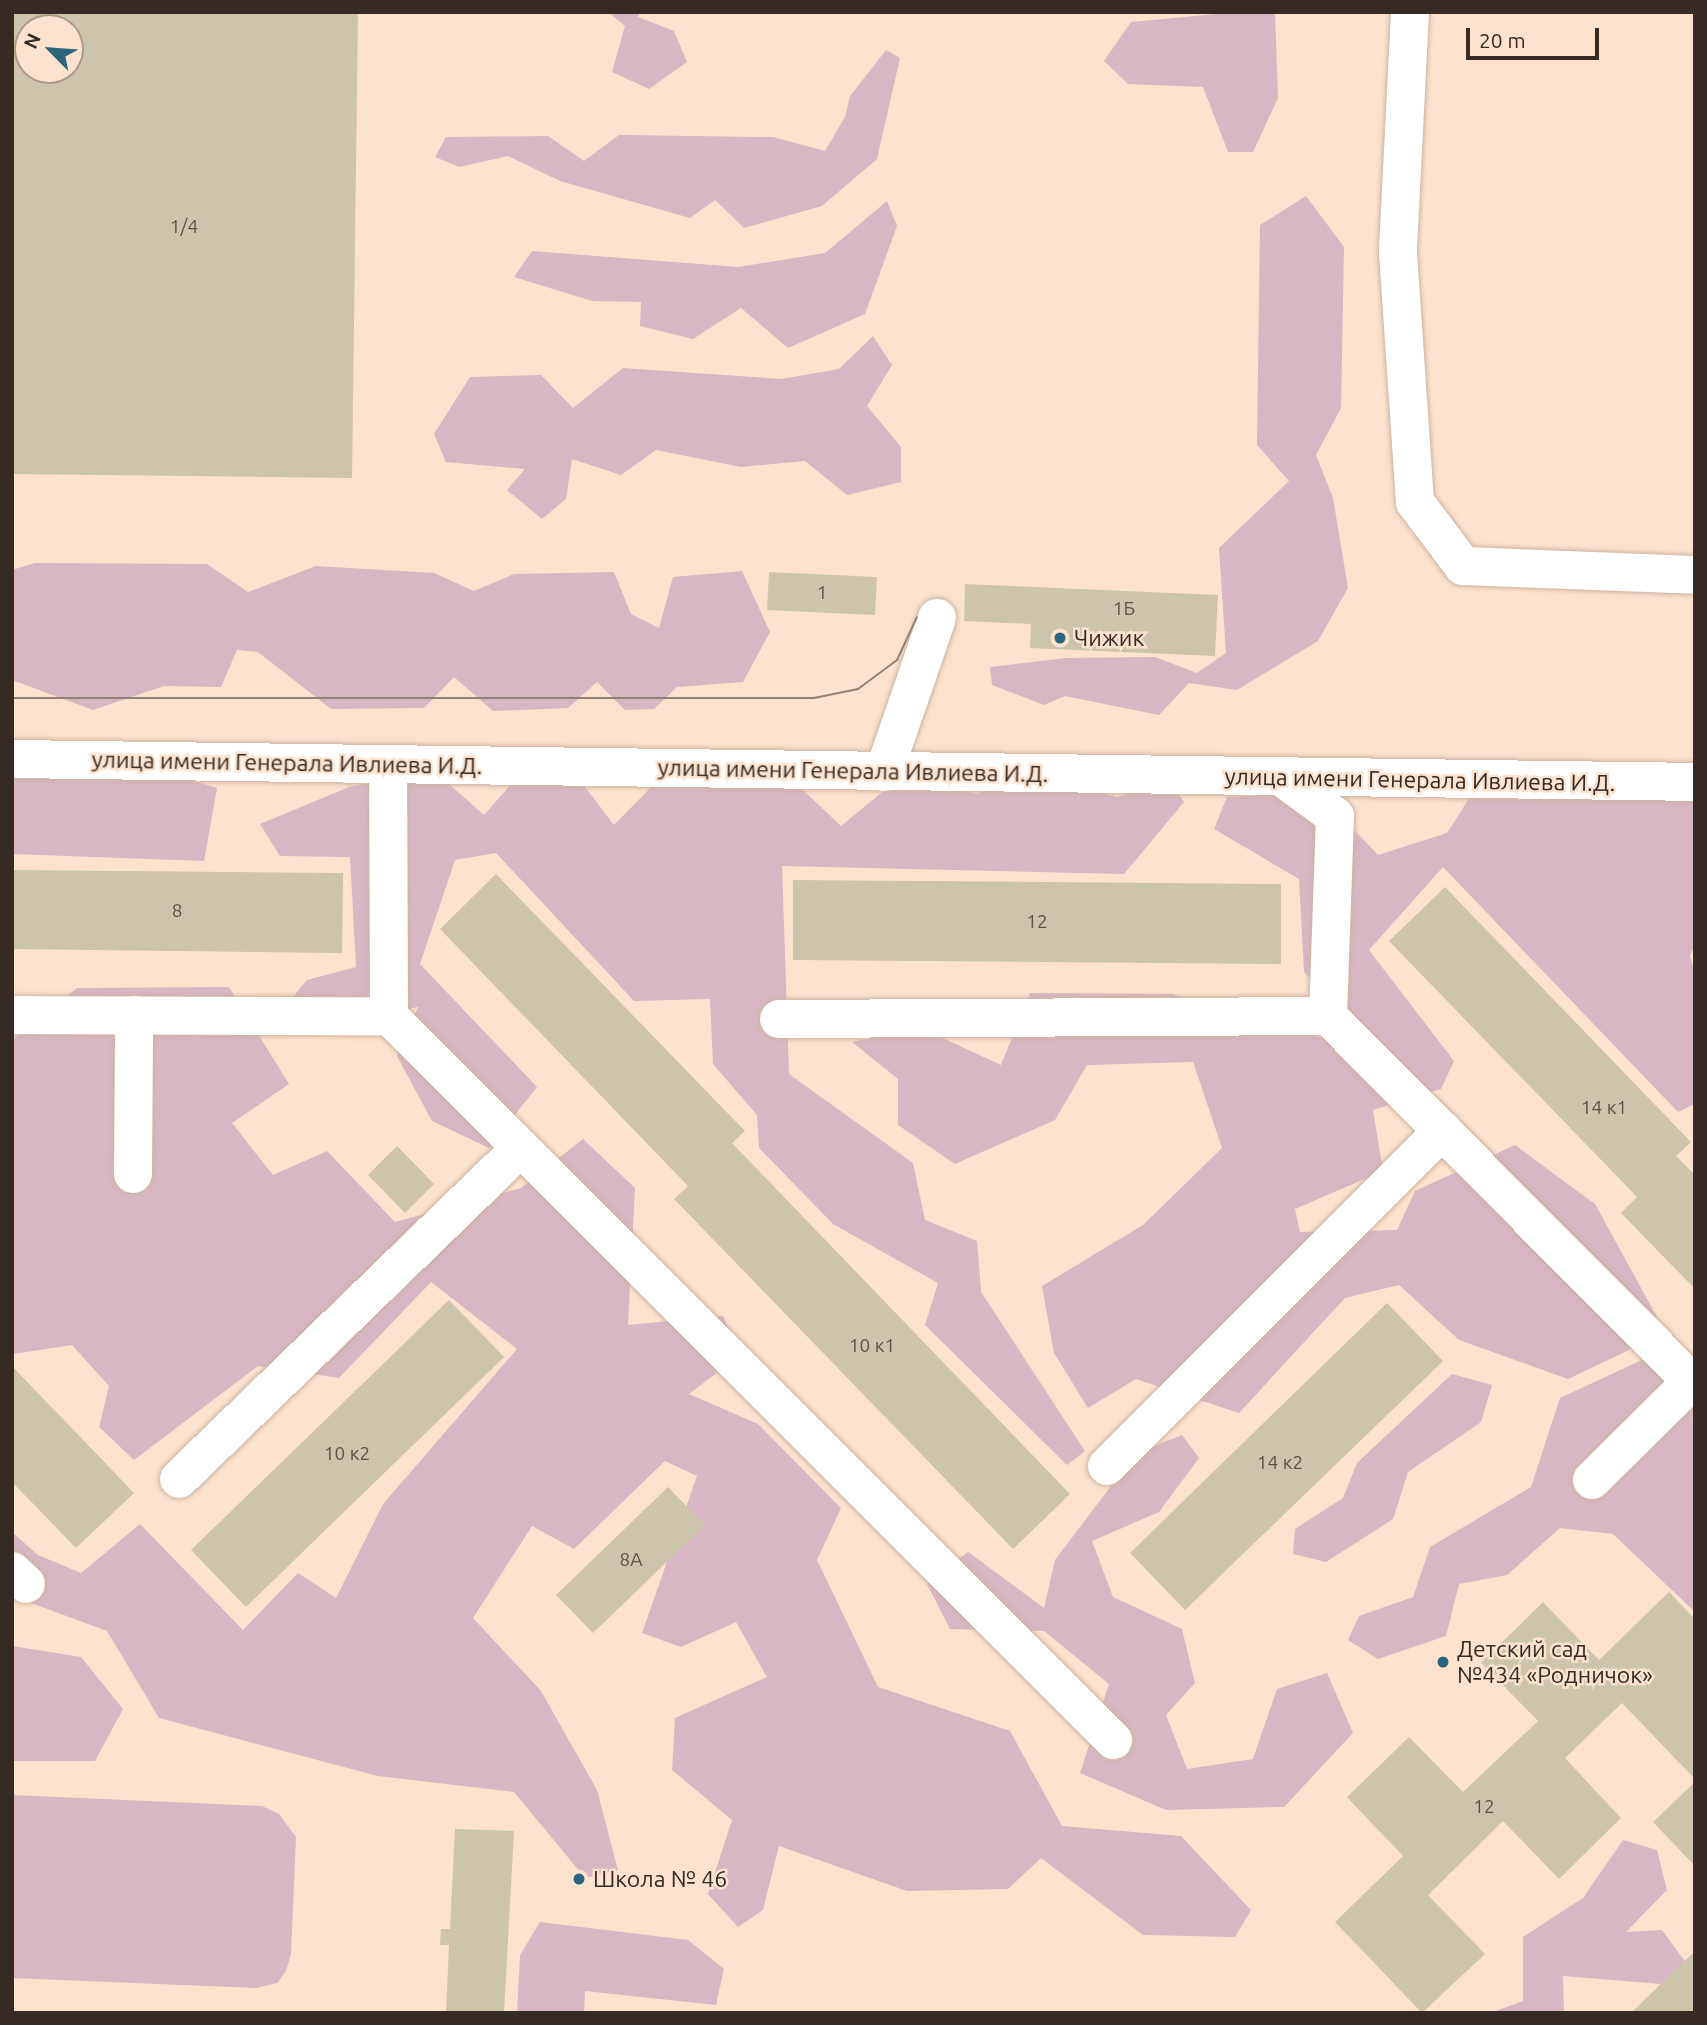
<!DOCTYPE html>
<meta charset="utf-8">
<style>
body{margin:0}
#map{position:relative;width:1707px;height:2025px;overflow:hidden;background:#fde2ce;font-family:Ubuntu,sans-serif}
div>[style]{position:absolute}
.green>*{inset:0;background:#d8b6c4}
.building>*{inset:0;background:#cdc5a9}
.roads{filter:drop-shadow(0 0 2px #ccb3a0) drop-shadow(0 0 2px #ccb3a0)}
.minor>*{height:38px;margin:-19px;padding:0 19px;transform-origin:19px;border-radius:19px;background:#fff}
.tram>*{height:2px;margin:-1px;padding:0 1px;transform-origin:1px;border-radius:1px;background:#938174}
.dots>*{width:19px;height:19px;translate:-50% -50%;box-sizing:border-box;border:4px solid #fde2ce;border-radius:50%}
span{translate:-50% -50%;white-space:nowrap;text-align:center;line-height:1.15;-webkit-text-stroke:5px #fde2ce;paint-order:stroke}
.number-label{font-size:19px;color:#5b5245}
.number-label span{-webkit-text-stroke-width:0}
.poi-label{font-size:23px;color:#352b24}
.left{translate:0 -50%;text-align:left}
.street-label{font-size:23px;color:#352b24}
.frame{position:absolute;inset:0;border:14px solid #352b24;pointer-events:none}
.north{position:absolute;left:14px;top:14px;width:70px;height:70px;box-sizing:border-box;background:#fde2ce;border:2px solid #ad998a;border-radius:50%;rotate:295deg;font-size:19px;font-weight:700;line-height:28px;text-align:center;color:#352b24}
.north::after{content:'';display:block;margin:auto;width:24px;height:32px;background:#2a647d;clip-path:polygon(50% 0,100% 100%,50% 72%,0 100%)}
.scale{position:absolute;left:1466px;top:28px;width:133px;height:32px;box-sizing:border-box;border:4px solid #352b24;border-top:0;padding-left:9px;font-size:21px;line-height:24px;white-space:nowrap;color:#352b24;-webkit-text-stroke:5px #fde2ce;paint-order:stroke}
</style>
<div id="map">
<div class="green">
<div style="clip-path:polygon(608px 12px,640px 12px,638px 17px,674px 31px,687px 62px,649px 89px,612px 72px,625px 26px)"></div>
<div style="clip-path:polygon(1237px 12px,1275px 12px,1278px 98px,1253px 152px,1228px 152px,1203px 87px,1128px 84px,1104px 61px,1131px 22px)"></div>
<div style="clip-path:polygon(886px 50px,900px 58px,877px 159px,822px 206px,744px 228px,715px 200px,690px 218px,560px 181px,508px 156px,459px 167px,435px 157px,446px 137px,548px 136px,584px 161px,619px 135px,773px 137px,825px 151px,845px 117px,850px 96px)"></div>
<div style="clip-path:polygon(1306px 196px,1344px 247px,1341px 408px,1316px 455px,1333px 498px,1348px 588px,1318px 641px,1237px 690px,1189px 683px,1159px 715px,1065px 696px,1044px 705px,992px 685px,990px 667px,1065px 658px,1155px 657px,1197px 673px,1226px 653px,1219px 548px,1289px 481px,1257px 445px,1260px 225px)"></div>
<div style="clip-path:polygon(887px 201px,897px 226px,865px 314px,788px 348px,741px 308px,693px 339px,640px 326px,641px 302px,592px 301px,514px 277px,532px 251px,738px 267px,825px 253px)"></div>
<div style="clip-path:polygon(873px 336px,892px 365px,867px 406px,901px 447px,901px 482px,847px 495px,805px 461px,741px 467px,656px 450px,621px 475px,572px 459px,566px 499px,542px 519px,507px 490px,525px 469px,446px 462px,434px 434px,470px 377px,541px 375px,573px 408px,623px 368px,781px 379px,839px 369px)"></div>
<div style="clip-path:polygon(35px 563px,207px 564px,248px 592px,316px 566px,434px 573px,474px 591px,514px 574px,614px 572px,631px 614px,659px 628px,673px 577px,742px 571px,770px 632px,743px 682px,677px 687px,654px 709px,625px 710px,597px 682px,568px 708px,493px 711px,454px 677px,424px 708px,331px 709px,258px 652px,237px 650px,221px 687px,164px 686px,93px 710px,12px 680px,12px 570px)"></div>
<div style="clip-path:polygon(96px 752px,217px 788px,204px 861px,12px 854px,12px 754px)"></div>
<div style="clip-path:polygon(767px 756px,841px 826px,898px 779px,979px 794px,993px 765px,1117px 797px,1170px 782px,1184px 802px,1124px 874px,782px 866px,789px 1074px,913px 1163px,925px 1220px,977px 1241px,981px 1292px,1085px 1451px,1067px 1465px,925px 1325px,938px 1283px,833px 1224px,759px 1148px,757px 1115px,713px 1064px,710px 999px,634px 1001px,496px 853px,455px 860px,420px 964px,537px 1087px,489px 1148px,432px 1121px,397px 1056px,418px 1007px,306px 1028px,286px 1005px,307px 980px,356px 967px,350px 857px,280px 856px,260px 824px,349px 787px,433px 770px,484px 815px,529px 764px,563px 758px,614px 825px,678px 760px)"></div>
<div style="clip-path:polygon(1695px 791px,1695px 944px,1690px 956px,1695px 974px,1695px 1104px,1678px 1112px,1443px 867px,1369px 950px,1454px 1061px,1441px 1089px,1373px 1110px,1383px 1171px,1295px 1209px,1300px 1232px,1397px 1230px,1415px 1191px,1515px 1145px,1595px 1204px,1657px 1317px,1629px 1350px,1568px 1379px,1459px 1340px,1399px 1285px,1345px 1298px,1239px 1413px,1136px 1379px,1088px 1408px,1054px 1353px,1042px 1286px,1143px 1225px,1222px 1148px,1193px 1062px,1087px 1065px,1055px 1120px,955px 1164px,898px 1125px,898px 1079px,852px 1042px,921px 1028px,1001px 1065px,1030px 993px,1172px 994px,1336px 1042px,1343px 1010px,1304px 972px,1299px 879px,1214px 829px,1227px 797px,1319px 793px,1378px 855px,1447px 833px,1470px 797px)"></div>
<div style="clip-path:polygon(229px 987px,289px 1084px,232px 1123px,273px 1175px,327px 1151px,395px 1222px,521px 1188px,583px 1139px,635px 1188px,628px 1325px,723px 1316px,740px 1355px,689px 1394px,758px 1424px,841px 1508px,817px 1560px,878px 1687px,1010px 1731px,1062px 1826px,1181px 1836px,1251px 1910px,1235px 1937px,1143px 1935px,1041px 1858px,1008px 1889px,907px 1891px,779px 1846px,763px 1910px,738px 1927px,708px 1894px,732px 1820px,672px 1770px,675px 1718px,767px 1677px,736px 1622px,681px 1647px,642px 1633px,697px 1476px,665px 1461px,574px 1549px,532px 1526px,473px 1618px,541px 1691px,597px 1790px,618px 1870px,585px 1878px,514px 1792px,378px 1776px,159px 1718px,107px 1631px,12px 1596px,12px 1532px,38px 1555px,81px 1573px,140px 1524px,243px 1630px,298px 1573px,336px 1598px,383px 1504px,517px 1349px,431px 1282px,339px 1378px,258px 1366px,134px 1460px,99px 1427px,109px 1386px,72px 1345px,13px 1354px,12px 1040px,77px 988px)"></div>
<div style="clip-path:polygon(1644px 1359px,1695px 1387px,1695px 1612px,1613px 1534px,1560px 1528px,1507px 1575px,1459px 1584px,1446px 1636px,1378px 1659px,1348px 1640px,1359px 1616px,1413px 1597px,1430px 1547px,1531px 1487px,1560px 1398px)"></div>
<div style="clip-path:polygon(1452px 1374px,1492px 1385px,1481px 1422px,1408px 1472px,1393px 1519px,1326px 1562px,1293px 1554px,1295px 1529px,1343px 1498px,1357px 1463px)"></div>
<div style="clip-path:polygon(1182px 1435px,1199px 1458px,1159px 1512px,1092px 1541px,1113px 1597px,1182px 1629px,1195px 1683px,1166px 1715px,1187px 1769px,1253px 1759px,1277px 1689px,1327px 1673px,1353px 1733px,1284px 1807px,1166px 1810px,1080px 1773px,1109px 1684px,1044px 1631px,950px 1629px,927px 1584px,968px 1552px,1044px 1608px,1055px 1560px,1136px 1453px)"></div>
<div style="clip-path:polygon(12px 1646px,81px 1657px,123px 1709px,95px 1761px,12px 1761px)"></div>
<div style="clip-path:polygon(12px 1795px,262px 1806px,279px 1814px,296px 1837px,291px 1954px,286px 1971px,277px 1983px,257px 1988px,12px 1978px)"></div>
<div style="clip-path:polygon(1623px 1840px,1657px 1850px,1667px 1890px,1626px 1932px,1662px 1930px,1686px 1963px,1673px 1985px,1563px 1976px,1564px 2013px,1490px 2013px,1523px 2001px,1523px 1937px,1583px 1898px)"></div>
<div style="clip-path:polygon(540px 1922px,688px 1940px,724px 1969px,716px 2005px,585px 1991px,584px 2013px,517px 2013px,520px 1955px)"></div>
</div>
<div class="building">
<div style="clip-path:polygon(evenodd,12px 12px,358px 12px,352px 478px,12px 474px,12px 12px,28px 28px,70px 28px,70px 70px,28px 70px,28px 28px)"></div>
<div style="clip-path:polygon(769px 572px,877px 577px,875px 615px,767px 610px)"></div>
<div style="clip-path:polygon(965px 584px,1218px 595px,1215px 656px,1030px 648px,1031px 624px,964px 621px)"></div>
<div style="clip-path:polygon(12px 870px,343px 873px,342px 953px,12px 949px)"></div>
<div style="clip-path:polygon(496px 874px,745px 1131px,732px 1143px,1070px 1494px,1013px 1549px,674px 1199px,688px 1186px,440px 929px)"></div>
<div style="clip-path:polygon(793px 880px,1281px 884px,1281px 964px,793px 960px)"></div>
<div style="clip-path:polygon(1445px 887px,1691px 1142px,1676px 1156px,1695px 1175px,1695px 1289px,1621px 1213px,1637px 1197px,1389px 941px)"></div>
<div style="clip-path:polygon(397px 1146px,434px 1184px,405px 1213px,368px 1175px)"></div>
<div style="clip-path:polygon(449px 1300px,504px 1357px,246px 1607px,191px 1550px)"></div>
<div style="clip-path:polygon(1387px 1303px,1443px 1361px,1185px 1610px,1130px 1553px)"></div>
<div style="clip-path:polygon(12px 1366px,134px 1493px,76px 1548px,12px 1482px)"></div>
<div style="clip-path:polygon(668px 1487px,705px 1525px,593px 1633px,556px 1595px)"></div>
<div style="clip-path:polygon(1669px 1592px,1695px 1619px,1695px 1779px,1622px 1703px,1565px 1758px,1621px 1818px,1559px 1879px,1503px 1821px,1428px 1895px,1485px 1954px,1422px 2013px,1335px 1922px,1403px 1856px,1347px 1797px,1409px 1737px,1463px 1792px,1538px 1721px,1481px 1663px,1543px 1602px,1599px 1660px)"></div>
<div style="clip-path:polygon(1695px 1782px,1695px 1866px,1653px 1822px)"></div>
<div style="clip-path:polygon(455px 1829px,514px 1831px,504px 2013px,446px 2013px,449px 1945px,440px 1945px,441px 1929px,450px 1929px)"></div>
<div style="clip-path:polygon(1695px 1951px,1695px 2013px,1631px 2013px)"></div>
</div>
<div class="roads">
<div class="minor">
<div style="left:1410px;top:12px;width:241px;rotate:92.9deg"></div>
<div style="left:1398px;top:253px;width:250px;rotate:86.1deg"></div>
<div style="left:1415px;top:502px;width:80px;rotate:53.1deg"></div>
<div style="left:1463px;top:566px;width:232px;rotate:2.2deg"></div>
<div style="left:12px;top:759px;width:1683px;rotate:0.78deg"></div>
<div style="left:884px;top:772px;width:163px;rotate:-71deg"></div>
<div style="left:1284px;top:779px;width:63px;rotate:36deg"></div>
<div style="left:1335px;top:816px;width:200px;rotate:92deg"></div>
<div style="left:1328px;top:1016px;width:520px;rotate:45.16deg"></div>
<div style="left:12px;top:1015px;width:377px;rotate:0.2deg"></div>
<div style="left:389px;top:1016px;width:252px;rotate:-90.2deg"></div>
<div style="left:389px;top:1016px;width:1024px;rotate:45deg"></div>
<div style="left:779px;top:1019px;width:549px;rotate:-0.31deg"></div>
<div style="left:133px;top:1174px;width:159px;rotate:-89.6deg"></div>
<div style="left:1107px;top:1466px;width:475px;rotate:-45deg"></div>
<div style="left:179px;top:1479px;width:475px;rotate:-44.1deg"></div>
<div style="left:1592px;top:1480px;width:139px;rotate:-44.7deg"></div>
<div style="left:12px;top:1571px;width:19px;rotate:43deg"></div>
</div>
</div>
<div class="tram">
<div style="left:12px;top:698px;width:802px"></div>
<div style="left:814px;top:698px;width:45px;rotate:-11.6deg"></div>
<div style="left:858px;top:689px;width:49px;rotate:-36.6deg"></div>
<div style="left:897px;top:660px;width:47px;rotate:-65.1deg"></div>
</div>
<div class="dots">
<div style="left:1060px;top:638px;background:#2a647d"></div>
<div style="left:1443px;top:1662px;background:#2a647d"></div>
<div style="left:579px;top:1879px;background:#2a647d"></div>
</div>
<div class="number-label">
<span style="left:184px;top:227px">1/4</span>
<span style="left:822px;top:593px">1</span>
<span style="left:1124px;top:609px">1Б</span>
<span style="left:177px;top:911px">8</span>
<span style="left:1037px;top:922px">12</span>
<span style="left:1604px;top:1108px">14 к1</span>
<span style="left:872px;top:1346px">10 к1</span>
<span style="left:347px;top:1454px">10 к2</span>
<span style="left:1280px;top:1463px">14 к2</span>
<span style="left:631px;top:1560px">8А</span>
<span style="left:1484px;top:1807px">12</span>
</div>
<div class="poi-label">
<span class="left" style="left:1074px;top:638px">Чижик</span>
<span class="left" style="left:1457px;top:1662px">Детский сад<br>№434 «Родничок»</span>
<span class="left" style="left:593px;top:1879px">Школа № 46</span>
</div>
<div class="street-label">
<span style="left:287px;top:763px;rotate:1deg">улица имени Генерала Ивлиева И.Д.</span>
<span style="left:853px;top:771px;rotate:1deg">улица имени Генерала Ивлиева И.Д.</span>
<span style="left:1420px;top:780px;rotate:1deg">улица имени Генерала Ивлиева И.Д.</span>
</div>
<div class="frame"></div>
<div class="north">N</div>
<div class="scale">20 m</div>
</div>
